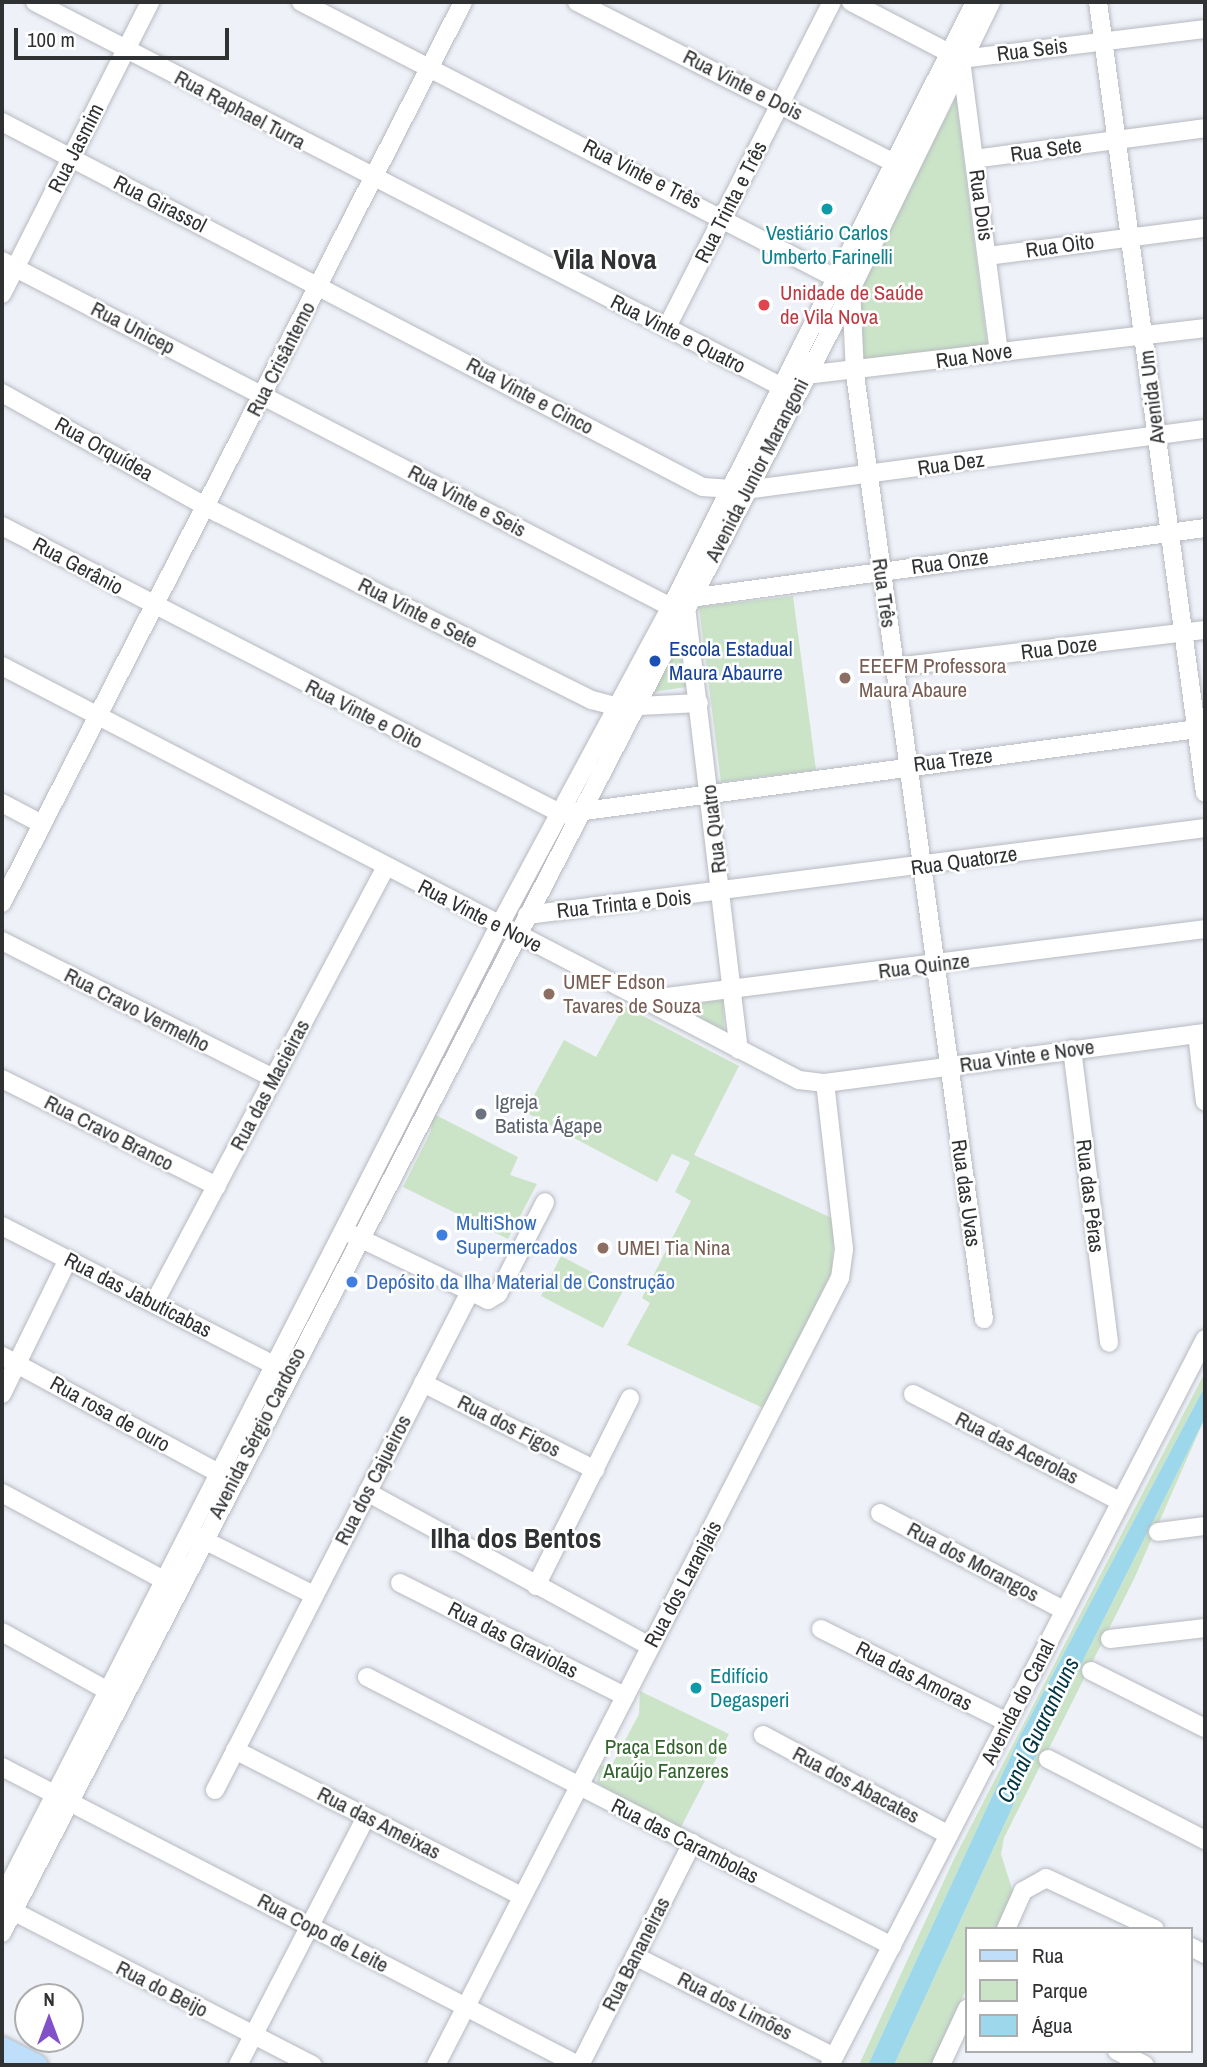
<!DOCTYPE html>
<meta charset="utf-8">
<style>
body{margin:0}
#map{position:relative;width:1207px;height:2067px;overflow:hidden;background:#eef1f8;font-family:"Archivo Narrow",sans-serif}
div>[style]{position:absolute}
.green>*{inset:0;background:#cbe4c8}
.water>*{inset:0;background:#9dd7eb}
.roads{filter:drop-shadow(0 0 2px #b7bac0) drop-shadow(0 0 2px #b7bac0)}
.minor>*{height:18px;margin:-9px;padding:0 9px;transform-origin:9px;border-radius:9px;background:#fff}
.major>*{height:23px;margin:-11.5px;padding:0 11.5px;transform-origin:11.5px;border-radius:11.5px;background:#bedef9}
.dots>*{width:19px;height:19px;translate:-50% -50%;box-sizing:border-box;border:4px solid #fff;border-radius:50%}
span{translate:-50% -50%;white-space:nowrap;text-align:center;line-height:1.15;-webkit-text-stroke:5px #fff;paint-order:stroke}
.street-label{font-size:21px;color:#2f3133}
.culture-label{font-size:21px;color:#0d838f}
.left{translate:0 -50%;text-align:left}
.health-label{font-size:21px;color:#be3a42}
.transit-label{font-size:21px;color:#164399}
.education-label{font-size:21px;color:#785e54}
.worship-label{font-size:21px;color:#5b616d}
.shop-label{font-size:21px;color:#366cbe}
.park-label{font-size:21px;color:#33632f}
.water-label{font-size:23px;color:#003543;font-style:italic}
.district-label{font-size:28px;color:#2f3133;font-weight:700}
.frame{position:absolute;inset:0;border:4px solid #2f3133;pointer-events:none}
.legend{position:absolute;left:965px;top:1927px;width:228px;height:126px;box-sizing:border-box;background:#fff;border:2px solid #acadad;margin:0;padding:9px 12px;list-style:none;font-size:21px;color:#2f3133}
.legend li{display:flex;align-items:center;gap:14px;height:35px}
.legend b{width:35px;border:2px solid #acadad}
.north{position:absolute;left:14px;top:1983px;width:70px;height:70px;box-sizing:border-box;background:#fff;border:2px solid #acadad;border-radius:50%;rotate:0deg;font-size:19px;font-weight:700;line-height:28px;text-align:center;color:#2f3133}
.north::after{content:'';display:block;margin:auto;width:24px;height:32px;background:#8250c8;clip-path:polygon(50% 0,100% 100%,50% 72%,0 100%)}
.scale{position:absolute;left:14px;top:28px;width:215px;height:32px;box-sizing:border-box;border:4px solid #2f3133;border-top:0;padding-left:9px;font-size:21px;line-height:24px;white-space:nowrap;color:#2f3133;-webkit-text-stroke:5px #fff;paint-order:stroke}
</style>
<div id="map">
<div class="green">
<div style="clip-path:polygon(956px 98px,987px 344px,863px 363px,857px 301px,862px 276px)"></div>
<div style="clip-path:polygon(793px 596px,816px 770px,721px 782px,699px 607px)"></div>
<div style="clip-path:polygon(677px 635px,686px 687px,646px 693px)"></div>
<div style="clip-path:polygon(723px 1000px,724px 1030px,680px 1008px,681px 1005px)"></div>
<div style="clip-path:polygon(624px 1006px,739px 1066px,694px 1155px,834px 1219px,832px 1271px,765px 1409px,627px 1345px,650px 1303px,642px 1298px,691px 1201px,675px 1192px,690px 1162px,672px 1154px,657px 1182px,525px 1112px,564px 1040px,596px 1057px)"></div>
<div style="clip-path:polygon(432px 1113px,518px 1157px,510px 1175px,537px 1184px,508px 1239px,403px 1187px,431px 1131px)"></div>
<div style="clip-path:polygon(561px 1256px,624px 1289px,603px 1328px,541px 1296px)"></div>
<div style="clip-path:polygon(1205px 1372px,1205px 1386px,1019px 1738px,868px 2065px,859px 2065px,954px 1859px)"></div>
<div style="clip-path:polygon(1205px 1418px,1134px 1579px,1004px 1838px,1001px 1854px,1013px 1892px,996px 1929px,967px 1929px,967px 1988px,931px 2065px,894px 2065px,1045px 1736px)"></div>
<div style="clip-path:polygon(640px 1691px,729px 1734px,680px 1829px,597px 1783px,600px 1766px,612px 1765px,639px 1714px)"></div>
</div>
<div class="water">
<div style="clip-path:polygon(1205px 1386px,1205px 1418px,1045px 1736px,894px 2065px,868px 2065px,1019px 1738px)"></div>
</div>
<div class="roads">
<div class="minor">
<div style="left:35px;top:2px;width:854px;rotate:27.26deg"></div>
<div style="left:301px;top:2px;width:619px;rotate:27.31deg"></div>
<div style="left:851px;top:286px;width:88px;rotate:87.4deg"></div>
<div style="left:855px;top:374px;width:954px;rotate:82.23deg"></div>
<div style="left:577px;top:2px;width:369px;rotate:26.9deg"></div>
<div style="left:851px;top:2px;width:119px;rotate:27.4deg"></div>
<div style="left:1098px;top:2px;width:798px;rotate:82.3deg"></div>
<div style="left:961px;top:59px;width:246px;rotate:-7deg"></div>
<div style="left:961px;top:60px;width:294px;rotate:82.6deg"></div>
<div style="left:2px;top:122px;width:790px;rotate:27.51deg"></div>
<div style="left:703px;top:487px;width:43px;rotate:4deg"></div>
<div style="left:746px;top:490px;width:463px;rotate:-7.6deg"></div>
<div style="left:974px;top:159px;width:233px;rotate:-7.6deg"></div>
<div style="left:988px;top:256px;width:219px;rotate:-7.4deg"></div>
<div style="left:2px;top:261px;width:753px;rotate:27.35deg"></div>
<div style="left:2px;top:294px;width:327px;rotate:-63.1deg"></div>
<div style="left:667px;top:327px;width:364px;rotate:-63.1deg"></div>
<div style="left:797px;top:376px;width:411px;rotate:-6.7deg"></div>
<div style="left:2px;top:393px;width:247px;rotate:29.1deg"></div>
<div style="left:218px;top:513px;width:418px;rotate:26.6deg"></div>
<div style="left:592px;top:700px;width:28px;rotate:15deg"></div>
<div style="left:619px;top:707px;width:80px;rotate:-2.9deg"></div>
<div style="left:2px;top:526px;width:630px;rotate:27.22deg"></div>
<div style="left:562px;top:814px;width:649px;rotate:-7.62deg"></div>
<div style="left:690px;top:598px;width:520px;rotate:-7.74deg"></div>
<div style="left:686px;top:607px;width:446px;rotate:83.2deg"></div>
<div style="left:2px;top:666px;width:898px;rotate:27.45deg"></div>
<div style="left:799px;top:1080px;width:26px;rotate:7deg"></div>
<div style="left:825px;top:1083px;width:383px;rotate:-7.5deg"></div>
<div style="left:894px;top:667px;width:313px;rotate:-6.8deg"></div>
<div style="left:2px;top:803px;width:45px;rotate:27.7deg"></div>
<div style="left:2px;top:903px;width:1012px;rotate:-62.9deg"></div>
<div style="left:527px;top:915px;width:684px;rotate:-7.31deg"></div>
<div style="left:2px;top:941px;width:304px;rotate:26.8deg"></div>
<div style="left:643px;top:1000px;width:566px;rotate:-7.2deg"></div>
<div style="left:1197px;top:1034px;width:68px;rotate:83.3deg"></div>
<div style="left:1072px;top:1049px;width:296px;rotate:82.8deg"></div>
<div style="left:2px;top:1079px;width:240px;rotate:26.5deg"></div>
<div style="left:2px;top:1226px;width:314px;rotate:27.1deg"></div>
<div style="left:349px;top:1233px;width:154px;rotate:25.7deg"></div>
<div style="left:488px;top:1300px;width:12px;rotate:-31deg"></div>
<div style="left:498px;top:1294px;width:103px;rotate:-62.9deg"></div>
<div style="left:154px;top:1303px;width:494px;rotate:-62deg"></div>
<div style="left:2px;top:1356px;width:255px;rotate:28.4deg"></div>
<div style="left:423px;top:1383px;width:193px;rotate:26.8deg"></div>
<div style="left:2px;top:1394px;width:150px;rotate:-63.9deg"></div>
<div style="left:913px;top:1394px;width:234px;rotate:27.4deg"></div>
<div style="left:367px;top:1492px;width:322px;rotate:28.6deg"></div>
<div style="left:2px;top:1493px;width:192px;rotate:28.3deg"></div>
<div style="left:880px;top:1513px;width:209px;rotate:27.9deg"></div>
<div style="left:1158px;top:1532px;width:47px;rotate:-7.3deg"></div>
<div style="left:194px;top:1535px;width:134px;rotate:26.6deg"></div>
<div style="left:400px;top:1583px;width:252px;rotate:26.7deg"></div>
<div style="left:536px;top:1586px;width:210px;rotate:-63.4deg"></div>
<div style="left:821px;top:1629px;width:208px;rotate:26.6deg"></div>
<div style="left:2px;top:1632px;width:129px;rotate:29.1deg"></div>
<div style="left:1110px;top:1639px;width:96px;rotate:-6.6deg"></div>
<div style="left:1091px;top:1671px;width:127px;rotate:26.6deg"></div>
<div style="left:367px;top:1677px;width:590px;rotate:27.13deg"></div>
<div style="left:763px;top:1735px;width:211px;rotate:28.3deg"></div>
<div style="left:235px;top:1750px;width:322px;rotate:27deg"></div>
<div style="left:1048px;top:1759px;width:177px;rotate:27.3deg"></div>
<div style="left:2px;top:1767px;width:649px;rotate:27.36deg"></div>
<div style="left:215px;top:1790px;width:559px;rotate:-62.89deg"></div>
<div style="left:2px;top:1898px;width:1092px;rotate:-62.92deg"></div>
<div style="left:499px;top:926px;width:362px;rotate:-61.7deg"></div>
<div style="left:671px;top:607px;width:677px;rotate:-63.32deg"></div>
<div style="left:5px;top:1907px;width:346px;rotate:27.2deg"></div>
<div style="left:1006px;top:1929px;width:42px;rotate:-65.9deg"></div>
<div style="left:1023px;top:1891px;width:26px;rotate:-29deg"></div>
<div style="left:1046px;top:1878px;width:120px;rotate:25.1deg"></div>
<div style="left:2px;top:1933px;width:1818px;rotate:-62.66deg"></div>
<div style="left:837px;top:318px;width:352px;rotate:-64deg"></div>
<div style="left:1191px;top:1947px;width:16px;rotate:27deg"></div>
<div style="left:635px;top:1956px;width:223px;rotate:26.9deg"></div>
<div style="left:1117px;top:2051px;width:31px;rotate:27deg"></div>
<div style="left:238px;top:2065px;width:279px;rotate:-62.7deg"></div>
<div style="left:436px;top:2065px;width:885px;rotate:-62.83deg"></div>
<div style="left:840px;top:1278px;width:29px;rotate:-82deg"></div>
<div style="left:844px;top:1249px;width:167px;rotate:-96.5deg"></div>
<div style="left:580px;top:2065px;width:249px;rotate:-63.2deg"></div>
<div style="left:830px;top:2065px;width:817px;rotate:-62.68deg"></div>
<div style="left:941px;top:2065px;width:62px;rotate:-65.1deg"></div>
</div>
<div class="major">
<div style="left:2px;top:2048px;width:38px;rotate:27deg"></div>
</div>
</div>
<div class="dots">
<div style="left:827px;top:209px;background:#0f9aa8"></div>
<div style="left:764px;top:305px;background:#e0444e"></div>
<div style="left:655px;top:661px;background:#1a4fb4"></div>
<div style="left:845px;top:678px;background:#8d6e63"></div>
<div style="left:549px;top:994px;background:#8d6e63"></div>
<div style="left:481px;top:1114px;background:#6b7280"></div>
<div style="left:442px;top:1235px;background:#3f7fe0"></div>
<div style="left:603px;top:1248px;background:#8d6e63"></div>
<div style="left:352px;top:1282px;background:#3f7fe0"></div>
<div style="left:696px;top:1688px;background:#0f9aa8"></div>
</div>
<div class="street-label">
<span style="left:1032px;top:50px;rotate:-7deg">Rua Seis</span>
<span style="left:743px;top:85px;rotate:27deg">Rua Vinte e Dois</span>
<span style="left:240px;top:110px;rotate:28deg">Rua Raphael Turra</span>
<span style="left:76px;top:148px;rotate:-63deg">Rua Jasmim</span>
<span style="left:1046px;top:150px;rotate:-8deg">Rua Sete</span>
<span style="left:642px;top:174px;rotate:27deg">Rua Vinte e Três</span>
<span style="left:731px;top:202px;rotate:-63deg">Rua Trinta e Três</span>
<span style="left:160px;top:204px;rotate:27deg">Rua Girassol</span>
<span style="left:981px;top:205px;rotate:82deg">Rua Dois</span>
<span style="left:1060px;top:246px;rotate:-8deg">Rua Oito</span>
<span style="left:133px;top:328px;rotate:27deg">Rua Unicep</span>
<span style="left:678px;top:334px;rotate:27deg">Rua Vinte e Quatro</span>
<span style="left:974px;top:356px;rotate:-8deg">Rua Nove</span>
<span style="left:281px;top:359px;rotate:-63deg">Rua Crisântemo</span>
<span style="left:530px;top:396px;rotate:28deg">Rua Vinte e Cinco</span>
<span style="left:1152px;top:397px;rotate:-97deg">Avenida Um</span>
<span style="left:104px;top:449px;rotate:29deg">Rua Orquídea</span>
<span style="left:951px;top:464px;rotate:-8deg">Rua Dez</span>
<span style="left:757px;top:470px;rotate:-63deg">Avenida Junior Marangoni</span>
<span style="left:467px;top:501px;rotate:28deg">Rua Vinte e Seis</span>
<span style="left:950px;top:562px;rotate:-8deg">Rua Onze</span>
<span style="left:78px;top:566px;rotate:28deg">Rua Gerânio</span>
<span style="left:884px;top:593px;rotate:82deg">Rua Três</span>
<span style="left:418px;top:613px;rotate:27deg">Rua Vinte e Sete</span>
<span style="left:1059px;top:648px;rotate:-7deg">Rua Doze</span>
<span style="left:364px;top:714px;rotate:27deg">Rua Vinte e Oito</span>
<span style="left:953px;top:760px;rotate:-7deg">Rua Treze</span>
<span style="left:714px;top:829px;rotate:-97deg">Rua Quatro</span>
<span style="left:964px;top:861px;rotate:-8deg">Rua Quatorze</span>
<span style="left:624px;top:904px;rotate:-6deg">Rua Trinta e Dois</span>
<span style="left:480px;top:916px;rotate:27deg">Rua Vinte e Nove</span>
<span style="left:924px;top:966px;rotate:-7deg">Rua Quinze</span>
<span style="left:137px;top:1010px;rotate:27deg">Rua Cravo Vermelho</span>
<span style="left:1027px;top:1056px;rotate:-8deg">Rua Vinte e Nove</span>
<span style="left:270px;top:1085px;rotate:-62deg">Rua das Macieiras</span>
<span style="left:109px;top:1133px;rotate:27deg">Rua Cravo Branco</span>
<span style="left:966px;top:1193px;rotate:82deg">Rua das Uvas</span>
<span style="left:1090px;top:1196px;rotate:83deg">Rua das Pêras</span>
<span style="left:138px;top:1295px;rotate:27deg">Rua das Jabuticabas</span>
<span style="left:110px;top:1414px;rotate:29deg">Rua rosa de ouro</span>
<span style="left:509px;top:1426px;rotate:27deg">Rua dos Figos</span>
<span style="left:257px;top:1433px;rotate:-63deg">Avenida Sérgio Cardoso</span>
<span style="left:1017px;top:1448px;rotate:27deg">Rua das Acerolas</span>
<span style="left:373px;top:1480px;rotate:-63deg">Rua dos Cajueiros</span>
<span style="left:973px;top:1562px;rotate:28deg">Rua dos Morangos</span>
<span style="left:683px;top:1584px;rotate:-62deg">Rua dos Laranjais</span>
<span style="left:513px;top:1640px;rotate:27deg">Rua das Graviolas</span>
<span style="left:914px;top:1676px;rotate:27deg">Rua das Amoras</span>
<span style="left:1018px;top:1702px;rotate:-63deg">Avenida do Canal</span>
<span style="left:856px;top:1785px;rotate:28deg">Rua dos Abacates</span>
<span style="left:379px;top:1823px;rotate:27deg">Rua das Ameixas</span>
<span style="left:685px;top:1841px;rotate:27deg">Rua das Carambolas</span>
<span style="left:323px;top:1933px;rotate:28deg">Rua Copo de Leite</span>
<span style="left:636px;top:1954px;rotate:-63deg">Rua Bananeiras</span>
<span style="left:162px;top:1989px;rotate:27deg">Rua do Beijo</span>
<span style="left:735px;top:2006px;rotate:27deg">Rua dos Limões</span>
</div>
<div class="culture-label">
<span style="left:827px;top:245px">Vestiário Carlos<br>Umberto Farinelli</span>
<span class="left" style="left:710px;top:1688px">Edifício<br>Degasperi</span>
</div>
<div class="health-label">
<span class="left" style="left:780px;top:305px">Unidade de Saúde<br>de Vila Nova</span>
</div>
<div class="transit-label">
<span class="left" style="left:669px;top:661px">Escola Estadual<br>Maura Abaurre</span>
</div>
<div class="education-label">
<span class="left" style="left:859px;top:678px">EEEFM Professora<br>Maura Abaure</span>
<span class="left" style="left:563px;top:994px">UMEF Edson<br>Tavares de Souza</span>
<span class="left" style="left:617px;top:1248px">UMEI Tia Nina</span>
</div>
<div class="worship-label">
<span class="left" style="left:495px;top:1114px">Igreja<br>Batista Ágape</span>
</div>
<div class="shop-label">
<span class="left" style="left:456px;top:1235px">MultiShow<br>Supermercados</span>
<span class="left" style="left:366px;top:1282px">Depósito da Ilha Material de Construção</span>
</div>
<div class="park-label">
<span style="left:666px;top:1759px">Praça Edson de<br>Araújo Fanzeres</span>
</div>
<div class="water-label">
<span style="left:1038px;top:1730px;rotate:-64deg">Canal Guaranhuns</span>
</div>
<div class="district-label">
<span style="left:605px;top:259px">Vila Nova</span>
<span style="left:516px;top:1538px">Ilha dos Bentos</span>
</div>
<div class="frame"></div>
<ul class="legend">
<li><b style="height:9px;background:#bedef9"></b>Rua</li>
<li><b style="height:19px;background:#cbe4c8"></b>Parque</li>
<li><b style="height:19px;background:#9dd7eb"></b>Água</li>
</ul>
<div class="north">N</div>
<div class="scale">100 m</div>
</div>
